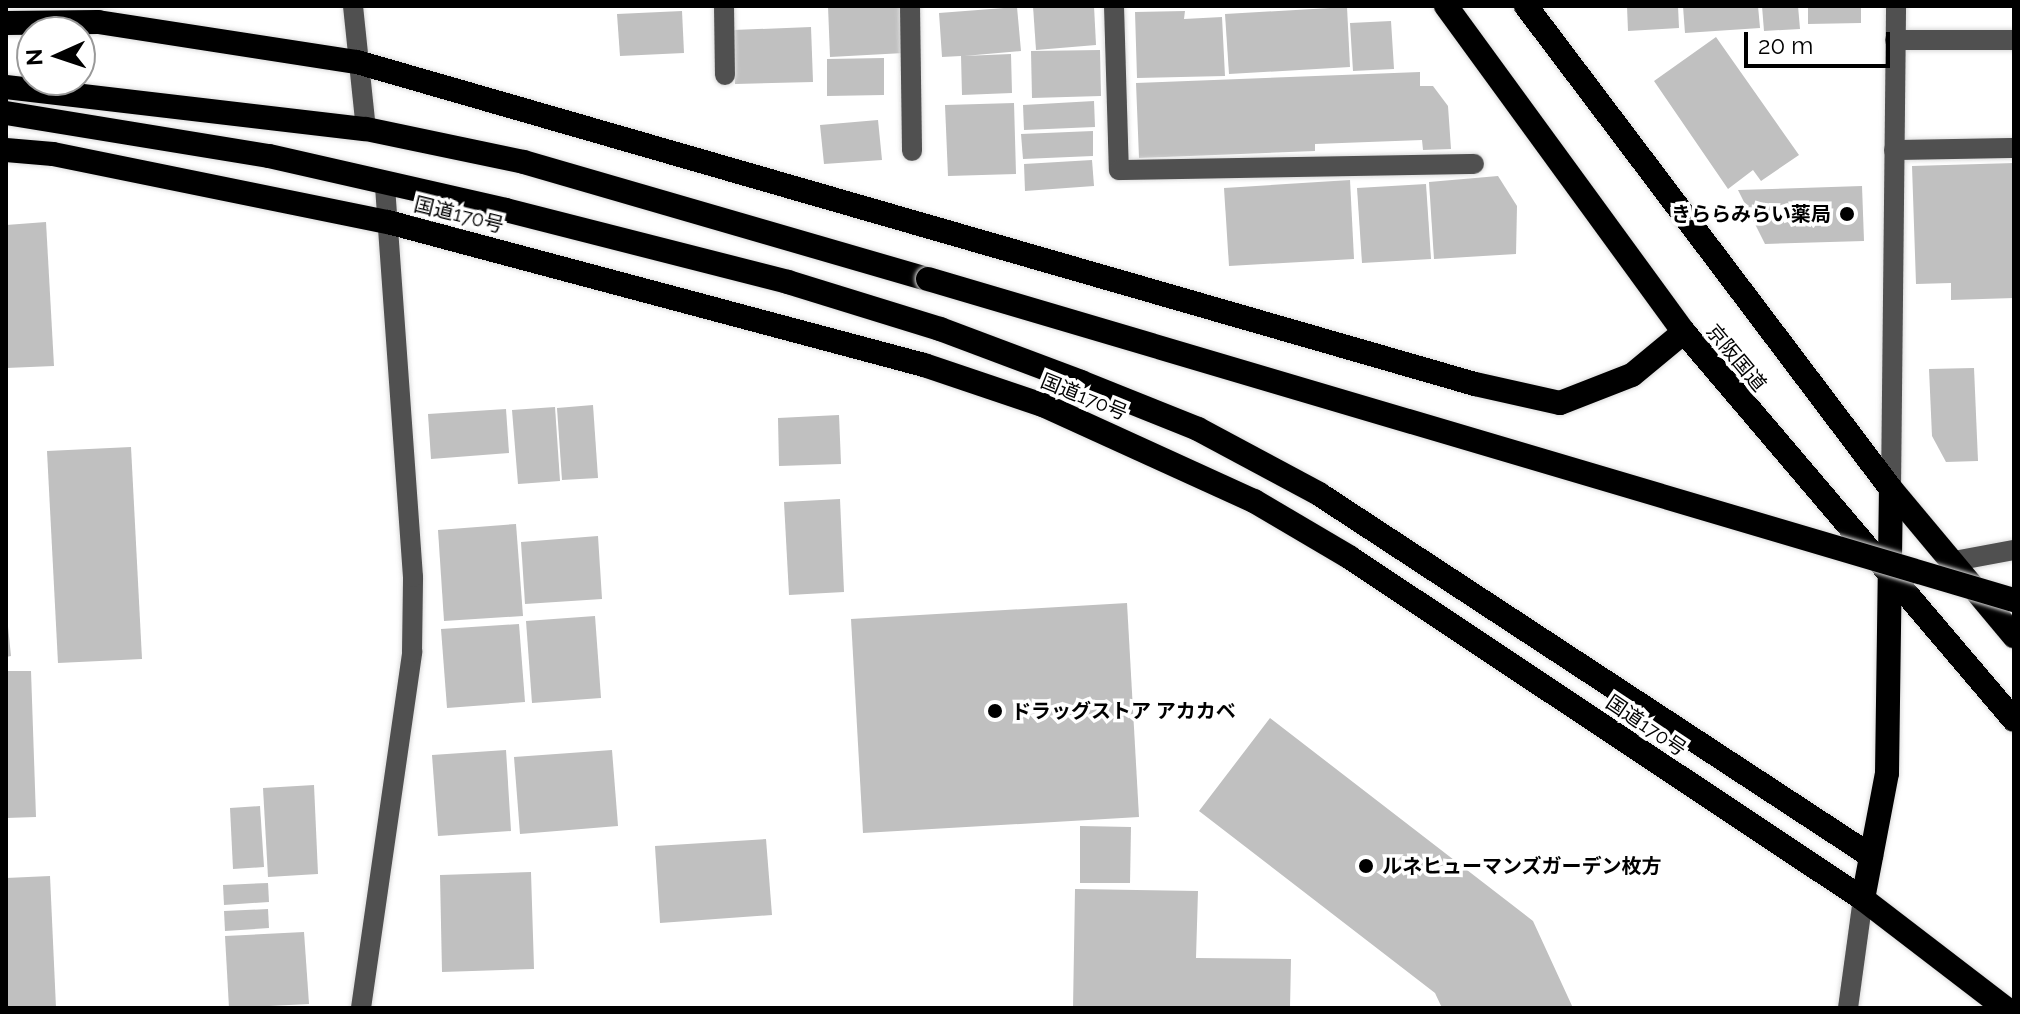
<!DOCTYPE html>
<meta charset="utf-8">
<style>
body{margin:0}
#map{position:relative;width:2020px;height:1014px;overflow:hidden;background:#fff;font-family:Raleway,"Noto Sans JP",sans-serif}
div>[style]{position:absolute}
.building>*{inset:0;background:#c0c0c0}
.roads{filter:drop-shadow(0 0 2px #dbdbdb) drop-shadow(0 0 2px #dbdbdb)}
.minor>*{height:20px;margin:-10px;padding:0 10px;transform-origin:10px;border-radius:10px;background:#505050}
.highway>*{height:24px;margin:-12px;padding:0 12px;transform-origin:12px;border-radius:12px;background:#000}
.bridges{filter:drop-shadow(0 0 2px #dbdbdb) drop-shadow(0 0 2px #dbdbdb)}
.highway-bridge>*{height:24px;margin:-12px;padding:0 12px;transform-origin:12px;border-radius:12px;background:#000}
.dots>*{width:22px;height:22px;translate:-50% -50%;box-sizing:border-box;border:4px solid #fff;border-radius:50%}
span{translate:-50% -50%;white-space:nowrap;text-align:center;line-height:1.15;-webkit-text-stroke:7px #fff;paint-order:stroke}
.poi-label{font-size:20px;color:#000;font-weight:700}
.right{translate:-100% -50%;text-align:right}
.left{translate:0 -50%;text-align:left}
.street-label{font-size:20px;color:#000}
.frame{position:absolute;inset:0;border:8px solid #000;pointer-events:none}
.north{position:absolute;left:16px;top:16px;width:80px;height:80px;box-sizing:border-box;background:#fff;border:2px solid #999;border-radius:50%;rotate:267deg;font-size:22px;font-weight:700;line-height:32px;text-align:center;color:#000}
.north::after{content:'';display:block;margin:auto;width:28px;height:36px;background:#000;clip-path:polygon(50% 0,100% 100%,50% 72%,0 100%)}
.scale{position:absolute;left:1744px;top:32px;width:146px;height:36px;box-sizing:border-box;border:4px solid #000;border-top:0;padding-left:10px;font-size:24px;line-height:28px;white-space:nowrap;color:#000;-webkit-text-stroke:6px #fff;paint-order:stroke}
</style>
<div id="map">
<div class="building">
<div style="clip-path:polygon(828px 6px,901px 6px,904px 53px,830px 57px)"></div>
<div style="clip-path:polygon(1033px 6px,1094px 6px,1096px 45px,1036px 50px)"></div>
<div style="clip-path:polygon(1627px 6px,1678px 6px,1679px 28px,1628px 31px)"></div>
<div style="clip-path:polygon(1683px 6px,1758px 6px,1760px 28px,1685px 33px)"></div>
<div style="clip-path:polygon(1762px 6px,1798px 6px,1800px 29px,1764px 31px)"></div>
<div style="clip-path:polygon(1808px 6px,1861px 6px,1861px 23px,1808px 24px)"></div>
<div style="clip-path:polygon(1017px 7px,1021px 51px,964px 56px,1011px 54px,1012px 93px,962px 95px,961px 56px,942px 57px,939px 13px)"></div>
<div style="clip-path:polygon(1347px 7px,1350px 67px,1229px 74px,1225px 14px)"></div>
<div style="clip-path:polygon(682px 11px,684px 53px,620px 56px,617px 14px)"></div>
<div style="clip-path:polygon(1185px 11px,1184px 19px,1222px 17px,1225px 76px,1137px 78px,1135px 12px)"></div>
<div style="clip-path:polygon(1391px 21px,1394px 69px,1353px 71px,1350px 23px)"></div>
<div style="clip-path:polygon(811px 27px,813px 82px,735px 84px,733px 30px)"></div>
<div style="clip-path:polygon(1716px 37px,1799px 155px,1761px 181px,1753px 170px,1728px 189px,1654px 81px)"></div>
<div style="clip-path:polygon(1100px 50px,1101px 96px,1032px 98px,1031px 51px)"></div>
<div style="clip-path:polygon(884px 58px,884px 95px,827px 96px,827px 59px)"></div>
<div style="clip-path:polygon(1420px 72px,1420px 86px,1433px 86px,1448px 106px,1451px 149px,1423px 150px,1422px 140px,1315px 144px,1315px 151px,1139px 158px,1136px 83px)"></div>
<div style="clip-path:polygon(1094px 101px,1095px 127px,1024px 130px,1023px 105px)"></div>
<div style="clip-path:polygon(1014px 103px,1016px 174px,948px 176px,945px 105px)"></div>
<div style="clip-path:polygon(878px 120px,882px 160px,824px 164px,820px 125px)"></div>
<div style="clip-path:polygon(1093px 131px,1093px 156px,1023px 159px,1021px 134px)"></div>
<div style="clip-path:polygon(1092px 160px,1094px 186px,1025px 191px,1024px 164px)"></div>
<div style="clip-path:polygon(2014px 163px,2014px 298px,1951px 300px,1951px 283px,1916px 284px,1912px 166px)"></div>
<div style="clip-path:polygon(1498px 176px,1517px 206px,1516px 254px,1434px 259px,1429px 182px)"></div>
<div style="clip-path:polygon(1350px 180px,1354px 259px,1229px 266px,1224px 188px)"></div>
<div style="clip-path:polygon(1426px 184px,1431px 259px,1362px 263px,1357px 188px)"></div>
<div style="clip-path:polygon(1862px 186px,1864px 241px,1765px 244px,1738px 190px)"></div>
<div style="clip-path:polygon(46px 222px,54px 366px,6px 368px,6px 225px)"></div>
<div style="clip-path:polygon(1974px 368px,1978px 461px,1946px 462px,1932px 436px,1929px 369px)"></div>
<div style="clip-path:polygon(593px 405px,598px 478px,562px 480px,557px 408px)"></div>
<div style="clip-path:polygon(555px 407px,560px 481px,518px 484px,512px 410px)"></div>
<div style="clip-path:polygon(506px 409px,509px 453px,431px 459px,428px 414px)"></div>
<div style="clip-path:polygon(839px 415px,841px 464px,779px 466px,778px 418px)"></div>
<div style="clip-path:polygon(131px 447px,142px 659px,58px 663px,47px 451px)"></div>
<div style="clip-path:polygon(840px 499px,844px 592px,789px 595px,784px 502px)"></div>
<div style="clip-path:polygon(516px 524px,523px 616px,444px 621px,438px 530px)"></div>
<div style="clip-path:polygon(598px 536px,602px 599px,525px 604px,521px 542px)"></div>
<div style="clip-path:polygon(1127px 603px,1139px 817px,863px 833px,851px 619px)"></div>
<div style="clip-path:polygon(6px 607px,11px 656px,6px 657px)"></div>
<div style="clip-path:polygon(595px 616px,601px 698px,532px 703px,526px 621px)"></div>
<div style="clip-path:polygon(519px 624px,525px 702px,447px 708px,441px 629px)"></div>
<div style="clip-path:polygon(6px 671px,31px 671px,36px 817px,6px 818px)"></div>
<div style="clip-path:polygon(1270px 718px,1533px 921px,1573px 1008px,1442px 1008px,1435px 993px,1199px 811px)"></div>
<div style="clip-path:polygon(506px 750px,511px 831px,438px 836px,432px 755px)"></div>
<div style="clip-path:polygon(612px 750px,618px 826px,520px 834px,514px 757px)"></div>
<div style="clip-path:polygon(314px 785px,318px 874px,268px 877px,263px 788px)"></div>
<div style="clip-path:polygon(260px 806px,264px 867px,233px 869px,230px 808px)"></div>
<div style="clip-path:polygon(1080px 826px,1131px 827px,1130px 883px,1080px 883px)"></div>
<div style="clip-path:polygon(766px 839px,772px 915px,660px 923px,655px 846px)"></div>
<div style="clip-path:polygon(531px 872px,534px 969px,442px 972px,440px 875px)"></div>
<div style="clip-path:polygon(50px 876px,56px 1008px,6px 1008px,6px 878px)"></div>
<div style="clip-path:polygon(268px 883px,269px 902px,224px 905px,223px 885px)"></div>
<div style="clip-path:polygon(1075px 889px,1198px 891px,1196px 958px,1291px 959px,1290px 1008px,1073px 1008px)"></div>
<div style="clip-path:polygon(268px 909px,269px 928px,225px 931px,224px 911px)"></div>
<div style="clip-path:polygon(304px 932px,309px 1004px,229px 1008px,225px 936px)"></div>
</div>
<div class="roads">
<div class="minor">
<div style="left:353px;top:6px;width:124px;rotate:84deg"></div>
<div style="left:724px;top:6px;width:69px;rotate:89.2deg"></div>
<div style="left:910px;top:6px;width:145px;rotate:89.2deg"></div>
<div style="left:1114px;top:6px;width:164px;rotate:88.3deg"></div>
<div style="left:1119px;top:170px;width:355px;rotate:-1deg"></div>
<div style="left:1895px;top:40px;width:119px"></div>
<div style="left:1894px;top:150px;width:120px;rotate:-1deg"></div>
<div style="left:1891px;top:489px;width:483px;rotate:-89.4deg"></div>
<div style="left:1949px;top:562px;width:66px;rotate:-10.5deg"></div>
<div style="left:361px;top:1008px;width:360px;rotate:-81.8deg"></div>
<div style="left:412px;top:652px;width:75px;rotate:-89.2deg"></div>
<div style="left:413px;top:577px;width:395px;rotate:-94.1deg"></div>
<div style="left:1848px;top:1008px;width:110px;rotate:-82.2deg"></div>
</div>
<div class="highway">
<div style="left:1446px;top:6px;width:404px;rotate:53.9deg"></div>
<div style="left:1684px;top:332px;width:509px;rotate:49.62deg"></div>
<div style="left:1526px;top:6px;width:605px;rotate:52.92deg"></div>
<div style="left:1891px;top:489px;width:192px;rotate:50.1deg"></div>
<div style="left:6px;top:23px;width:92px;rotate:-0.6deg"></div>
<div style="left:98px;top:22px;width:262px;rotate:8.8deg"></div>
<div style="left:357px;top:62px;width:1163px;rotate:16.07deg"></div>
<div style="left:1475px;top:384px;width:87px;rotate:12.6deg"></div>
<div style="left:1560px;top:403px;width:77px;rotate:-21.3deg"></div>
<div style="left:1632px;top:375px;width:67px;rotate:-39.6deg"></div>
<div style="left:6px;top:87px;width:362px;rotate:6.7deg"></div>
<div style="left:366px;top:129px;width:161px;rotate:11.8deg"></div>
<div style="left:524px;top:162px;width:421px;rotate:16.2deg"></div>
<div style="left:6px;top:113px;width:266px;rotate:9.3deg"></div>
<div style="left:269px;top:156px;width:243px;rotate:12.8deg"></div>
<div style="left:506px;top:210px;width:291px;rotate:14.3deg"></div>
<div style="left:788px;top:282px;width:159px;rotate:17.2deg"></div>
<div style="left:940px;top:329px;width:151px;rotate:20.6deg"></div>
<div style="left:1081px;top:382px;width:126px;rotate:21.9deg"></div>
<div style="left:1198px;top:429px;width:137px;rotate:28.2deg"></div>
<div style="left:1319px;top:494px;width:660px;rotate:33.26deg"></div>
<div style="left:6px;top:150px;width:47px;rotate:4.9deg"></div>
<div style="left:53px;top:154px;width:342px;rotate:11.5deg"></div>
<div style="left:388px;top:222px;width:555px;rotate:14.94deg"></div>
<div style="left:924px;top:365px;width:126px;rotate:18.6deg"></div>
<div style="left:1043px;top:405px;width:232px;rotate:24.5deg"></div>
<div style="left:1254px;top:501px;width:110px;rotate:30.5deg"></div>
<div style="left:1349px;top:557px;width:617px;rotate:33.64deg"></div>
<div style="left:1863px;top:899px;width:179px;rotate:37.5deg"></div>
<div style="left:1863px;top:899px;width:128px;rotate:-79.2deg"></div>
<div style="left:1887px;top:773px;width:284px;rotate:-89.2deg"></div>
</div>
</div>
<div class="bridges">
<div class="highway-bridge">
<div style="left:928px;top:279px;width:1132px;rotate:16.47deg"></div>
</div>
</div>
<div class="dots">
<div style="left:1847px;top:214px;background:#000"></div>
<div style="left:995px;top:711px;background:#000"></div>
<div style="left:1366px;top:866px;background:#000"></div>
</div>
<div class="poi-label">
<span class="right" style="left:1831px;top:214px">きららみらい薬局</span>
<span class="left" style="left:1011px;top:711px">ドラッグストア アカカベ</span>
<span class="left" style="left:1382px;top:866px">ルネヒューマンズガーデン枚方</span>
</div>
<div class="street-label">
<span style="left:459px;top:215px;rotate:14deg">国道170号</span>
<span style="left:1736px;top:358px;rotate:50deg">京阪国道</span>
<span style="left:1084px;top:397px;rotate:22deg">国道170号</span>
<span style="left:1646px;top:726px;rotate:34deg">国道170号</span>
</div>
<div class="frame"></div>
<div class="north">N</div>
<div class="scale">20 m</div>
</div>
